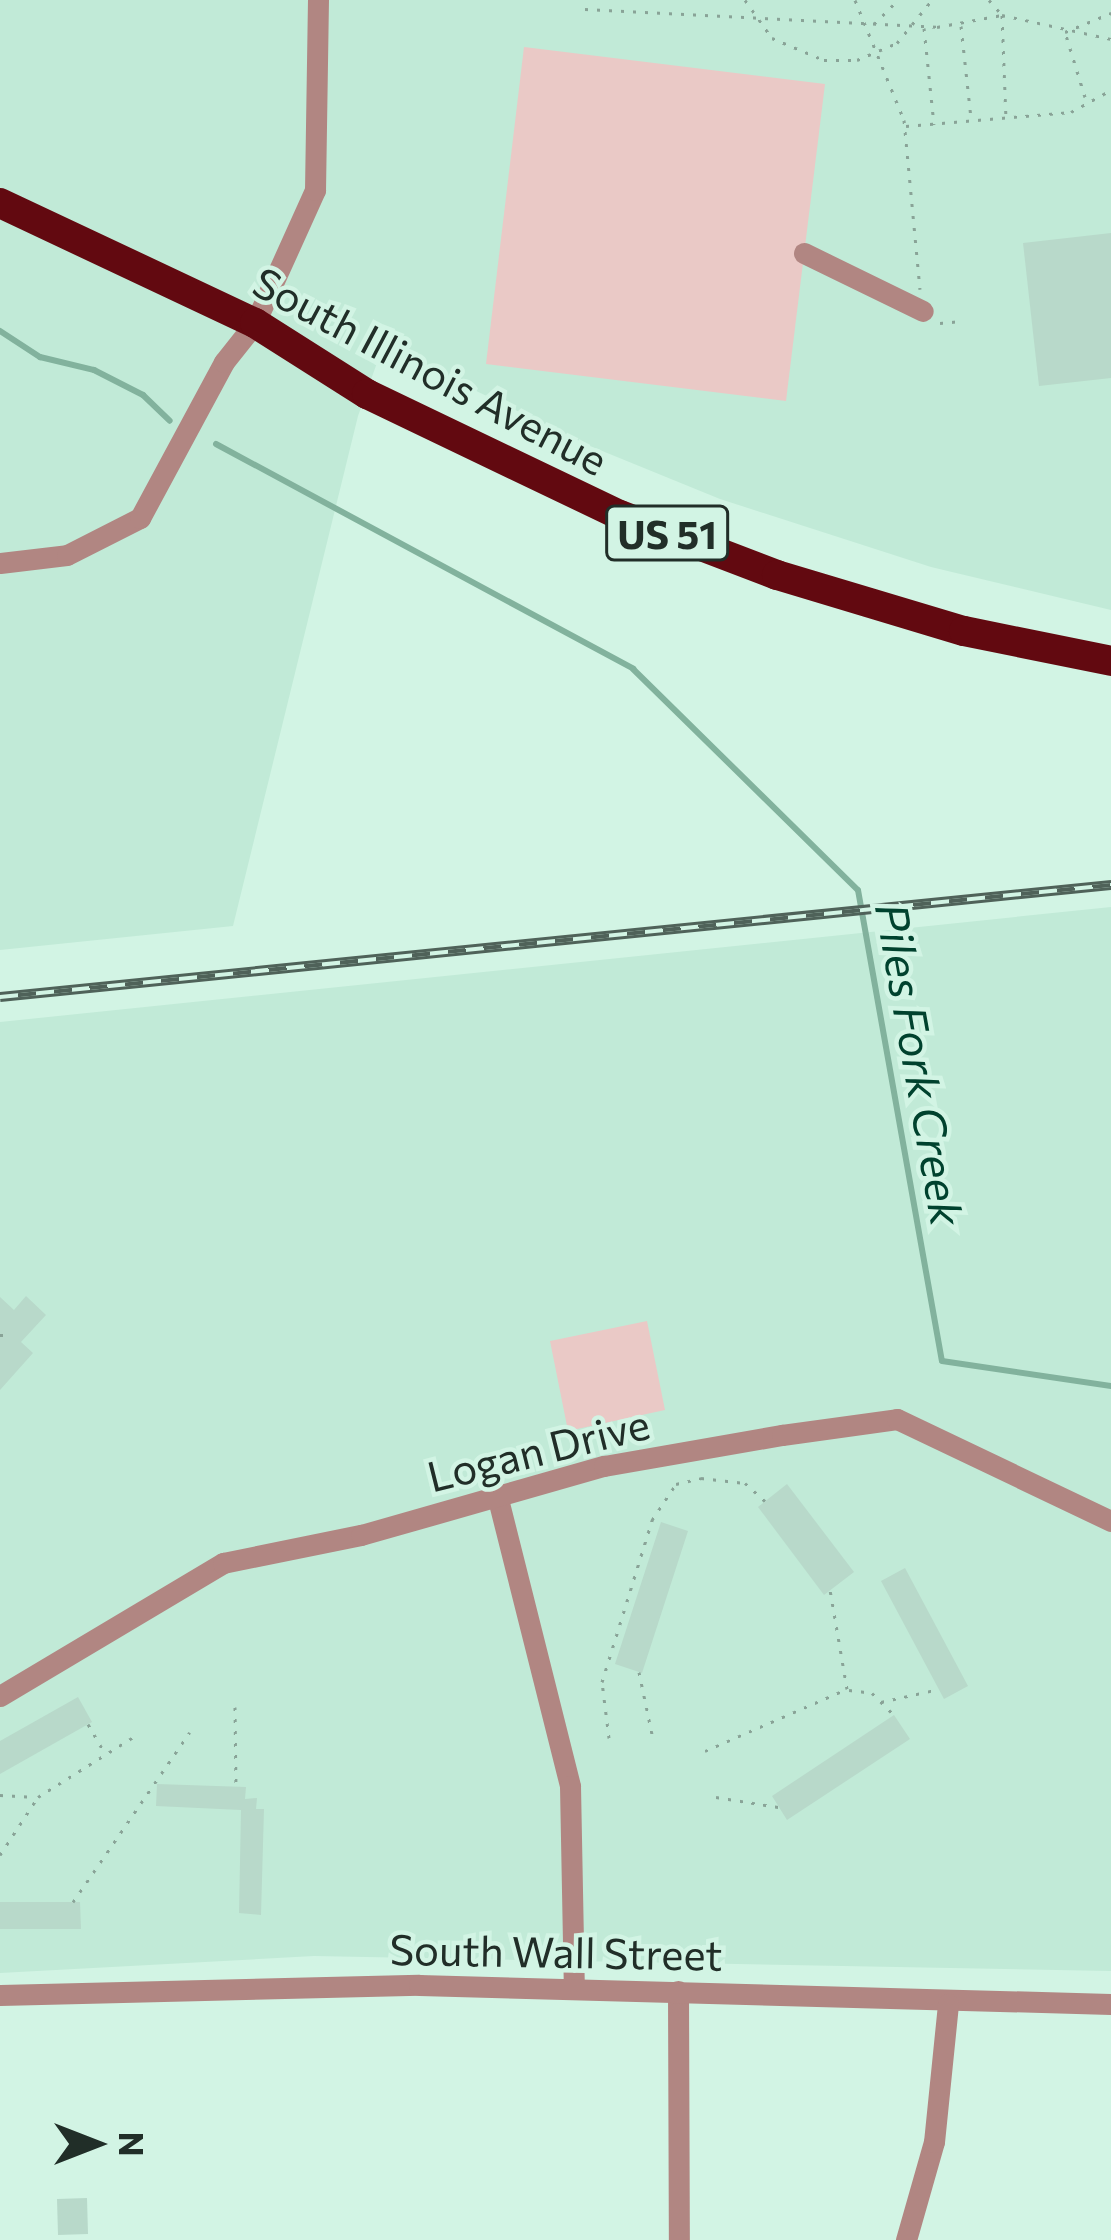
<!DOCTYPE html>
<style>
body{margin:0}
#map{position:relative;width:1111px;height:2240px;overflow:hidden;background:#d2f4e4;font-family:Commissioner,sans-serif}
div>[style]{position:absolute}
.built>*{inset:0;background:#c1ead7}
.green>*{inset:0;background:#eac9c6}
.stream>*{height:6px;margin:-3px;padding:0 3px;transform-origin:3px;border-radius:3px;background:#82b29d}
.building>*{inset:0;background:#b8d9ca}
.path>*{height:3px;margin-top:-1.5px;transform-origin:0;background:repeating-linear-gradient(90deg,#89a397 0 3px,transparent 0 12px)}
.minor>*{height:21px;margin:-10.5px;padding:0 10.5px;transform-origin:10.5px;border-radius:10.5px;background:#b18682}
.highway>*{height:30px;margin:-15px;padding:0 15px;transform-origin:15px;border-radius:15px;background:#620910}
.rail>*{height:10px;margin-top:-5px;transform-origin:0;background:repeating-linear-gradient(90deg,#d2f4e4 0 18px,#4f6259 0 36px);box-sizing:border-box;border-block:3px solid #4f6259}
span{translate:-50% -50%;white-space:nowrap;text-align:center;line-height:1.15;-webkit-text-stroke:9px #d2f4e4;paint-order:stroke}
.shield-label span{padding:3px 9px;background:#d2f4e4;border:3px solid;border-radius:9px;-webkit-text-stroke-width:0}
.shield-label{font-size:39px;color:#212e28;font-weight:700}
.street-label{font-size:42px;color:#212e28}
.water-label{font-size:45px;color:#00422e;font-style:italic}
.north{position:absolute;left:36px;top:2084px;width:120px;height:120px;-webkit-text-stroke:9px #d2f4e4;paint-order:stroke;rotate:90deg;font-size:33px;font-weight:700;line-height:48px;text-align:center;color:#212e28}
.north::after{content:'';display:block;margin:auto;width:42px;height:54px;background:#212e28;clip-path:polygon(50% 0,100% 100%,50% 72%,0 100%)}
</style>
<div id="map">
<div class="built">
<div style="clip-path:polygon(0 0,1111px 0,1111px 610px,931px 567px,720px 499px,590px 446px,383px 346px,358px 416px,233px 926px,0 950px)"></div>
<div style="clip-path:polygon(1111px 907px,1111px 1971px,314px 1956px,0 1973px,0 1022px)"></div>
</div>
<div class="green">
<div style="clip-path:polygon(524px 47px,825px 84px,786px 401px,486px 364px)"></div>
<div style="clip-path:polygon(647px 1321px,665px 1410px,568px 1431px,550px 1341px)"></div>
</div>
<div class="stream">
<div style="left:0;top:331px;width:48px;rotate:33deg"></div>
<div style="left:40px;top:357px;width:56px;rotate:13.5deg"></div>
<div style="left:94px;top:370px;width:55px;rotate:27deg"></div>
<div style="left:143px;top:395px;width:37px;rotate:44deg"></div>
<div style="left:216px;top:444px;width:474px;rotate:28.3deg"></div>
<div style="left:633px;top:669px;width:315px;rotate:44.5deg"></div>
<div style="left:858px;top:890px;width:478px;rotate:79.9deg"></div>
<div style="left:942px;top:1361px;width:171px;rotate:8.4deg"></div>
</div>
<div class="building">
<div style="clip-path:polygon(1111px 233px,1111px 378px,1039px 386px,1023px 243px)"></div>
<div style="clip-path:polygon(26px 1296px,46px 1315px,21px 1342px,33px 1353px,0 1390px,0 1297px,14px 1310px)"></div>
<div style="clip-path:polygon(787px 1484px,854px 1572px,824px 1595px,758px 1507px)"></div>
<div style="clip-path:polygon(661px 1522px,688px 1531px,642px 1673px,615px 1664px)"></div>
<div style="clip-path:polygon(905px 1568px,968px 1686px,944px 1699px,881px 1581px)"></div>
<div style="clip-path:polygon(78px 1697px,92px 1722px,0 1774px,0 1741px)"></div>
<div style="clip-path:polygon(894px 1715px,910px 1739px,787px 1820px,772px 1796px)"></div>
<div style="clip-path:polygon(157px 1784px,246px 1787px,245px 1799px,257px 1798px,256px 1809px,264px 1809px,261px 1915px,239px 1913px,241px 1810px,156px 1806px)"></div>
<div style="clip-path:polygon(0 1902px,80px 1902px,81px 1929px,0 1929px)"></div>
<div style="clip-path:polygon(87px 2198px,88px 2234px,58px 2235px,57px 2199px)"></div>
</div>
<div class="path">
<div style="left:745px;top:0;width:47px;rotate:54.6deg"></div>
<div style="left:772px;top:38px;width:56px;rotate:22.9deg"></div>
<div style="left:824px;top:60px;width:33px"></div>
<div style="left:857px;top:60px;width:43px;rotate:-23deg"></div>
<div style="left:897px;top:43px;width:55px;rotate:-50.9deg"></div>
<div style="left:855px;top:0;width:130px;rotate:67.8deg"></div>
<div style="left:904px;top:120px;width:170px;rotate:84.6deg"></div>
<div style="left:989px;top:0;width:20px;rotate:49deg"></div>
<div style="left:1002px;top:15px;width:102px;rotate:87.8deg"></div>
<div style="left:585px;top:9px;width:352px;rotate:2.9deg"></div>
<div style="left:937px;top:27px;width:66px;rotate:-10.5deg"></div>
<div style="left:1002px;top:15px;width:112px;rotate:12.4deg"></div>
<div style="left:874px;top:24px;width:34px;rotate:-45deg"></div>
<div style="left:961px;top:26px;width:93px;rotate:83.8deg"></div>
<div style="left:924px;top:28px;width:97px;rotate:84.1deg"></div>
<div style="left:1085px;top:97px;width:68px;rotate:-107.1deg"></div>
<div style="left:1065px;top:32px;width:50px;rotate:-22.4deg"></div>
<div style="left:906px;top:126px;width:166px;rotate:-4.8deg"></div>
<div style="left:1071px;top:112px;width:46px;rotate:-28.8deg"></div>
<div style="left:940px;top:323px;width:22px;rotate:-5deg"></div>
<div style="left:0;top:1335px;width:4px"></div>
<div style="left:639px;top:1672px;width:68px;rotate:78.2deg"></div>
<div style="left:849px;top:1690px;width:23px;rotate:7deg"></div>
<div style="left:872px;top:1693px;width:31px;rotate:45deg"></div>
<div style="left:881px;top:1702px;width:59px;rotate:-12.6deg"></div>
<div style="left:235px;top:1707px;width:80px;rotate:89.3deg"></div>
<div style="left:88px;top:1724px;width:34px;rotate:60deg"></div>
<div style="left:609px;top:1738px;width:56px;rotate:-97.1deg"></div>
<div style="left:602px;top:1682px;width:170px;rotate:-72.8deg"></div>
<div style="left:652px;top:1520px;width:43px;rotate:-56.3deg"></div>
<div style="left:676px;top:1484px;width:26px;rotate:-13deg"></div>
<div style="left:701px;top:1478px;width:44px;rotate:6.5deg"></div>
<div style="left:745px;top:1483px;width:27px;rotate:42deg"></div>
<div style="left:705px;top:1751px;width:155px;rotate:-23.6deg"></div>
<div style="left:847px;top:1689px;width:100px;rotate:-99.7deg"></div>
<div style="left:0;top:1795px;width:36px;rotate:3deg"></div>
<div style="left:716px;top:1797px;width:63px;rotate:9.2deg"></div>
<div style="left:0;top:1855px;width:69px;rotate:-56.8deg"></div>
<div style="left:38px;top:1797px;width:115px;rotate:-32.2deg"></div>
<div style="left:73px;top:1902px;width:206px;rotate:-55.5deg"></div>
</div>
<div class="minor">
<div style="left:804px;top:253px;width:132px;rotate:26deg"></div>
<div style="left:0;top:563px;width:67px;rotate:-6.8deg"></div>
<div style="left:67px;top:555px;width:82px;rotate:-26.9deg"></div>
<div style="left:140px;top:518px;width:177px;rotate:-61.7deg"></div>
<div style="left:224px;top:362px;width:50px;rotate:-51.5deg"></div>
<div style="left:255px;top:323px;width:146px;rotate:-65.7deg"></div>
<div style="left:315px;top:190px;width:190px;rotate:-89.1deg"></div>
<div style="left:497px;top:1495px;width:300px;rotate:75.9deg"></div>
<div style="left:570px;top:1786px;width:203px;rotate:88.9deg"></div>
<div style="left:0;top:1696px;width:260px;rotate:-30.8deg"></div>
<div style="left:223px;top:1563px;width:141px;rotate:-11.5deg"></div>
<div style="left:361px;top:1535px;width:253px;rotate:-15.9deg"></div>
<div style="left:604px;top:1466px;width:181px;rotate:-9.9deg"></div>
<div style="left:782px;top:1435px;width:116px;rotate:-7.9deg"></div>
<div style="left:897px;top:1419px;width:237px;rotate:25.5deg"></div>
<div style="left:678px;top:1991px;width:249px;rotate:89.8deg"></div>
<div style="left:0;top:1995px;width:419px;rotate:-1.4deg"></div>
<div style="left:419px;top:1985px;width:692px;rotate:1.57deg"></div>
<div style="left:906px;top:2240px;width:102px;rotate:-74.1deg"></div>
<div style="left:934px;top:2142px;width:139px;rotate:-84.2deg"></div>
</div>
<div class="highway">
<div style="left:0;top:203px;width:282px;rotate:25.2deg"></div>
<div style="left:255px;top:323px;width:133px;rotate:32.4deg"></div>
<div style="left:367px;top:394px;width:280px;rotate:25.6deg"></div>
<div style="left:620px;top:515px;width:168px;rotate:20.9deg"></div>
<div style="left:777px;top:575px;width:195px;rotate:16.7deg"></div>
<div style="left:964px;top:631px;width:150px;rotate:11.5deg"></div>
</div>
<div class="rail">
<div style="left:0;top:997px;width:1117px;rotate:-5.76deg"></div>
</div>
<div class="shield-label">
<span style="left:667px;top:533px">US 51</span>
</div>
<div class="street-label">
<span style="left:431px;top:370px;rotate:28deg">South Illinois Avenue</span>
<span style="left:538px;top:1449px;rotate:-14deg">Logan Drive</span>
<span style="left:556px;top:1951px;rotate:1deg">South Wall Street</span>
</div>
<div class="water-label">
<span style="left:921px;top:1064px;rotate:80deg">Piles Fork Creek</span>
</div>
<div class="north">N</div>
</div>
